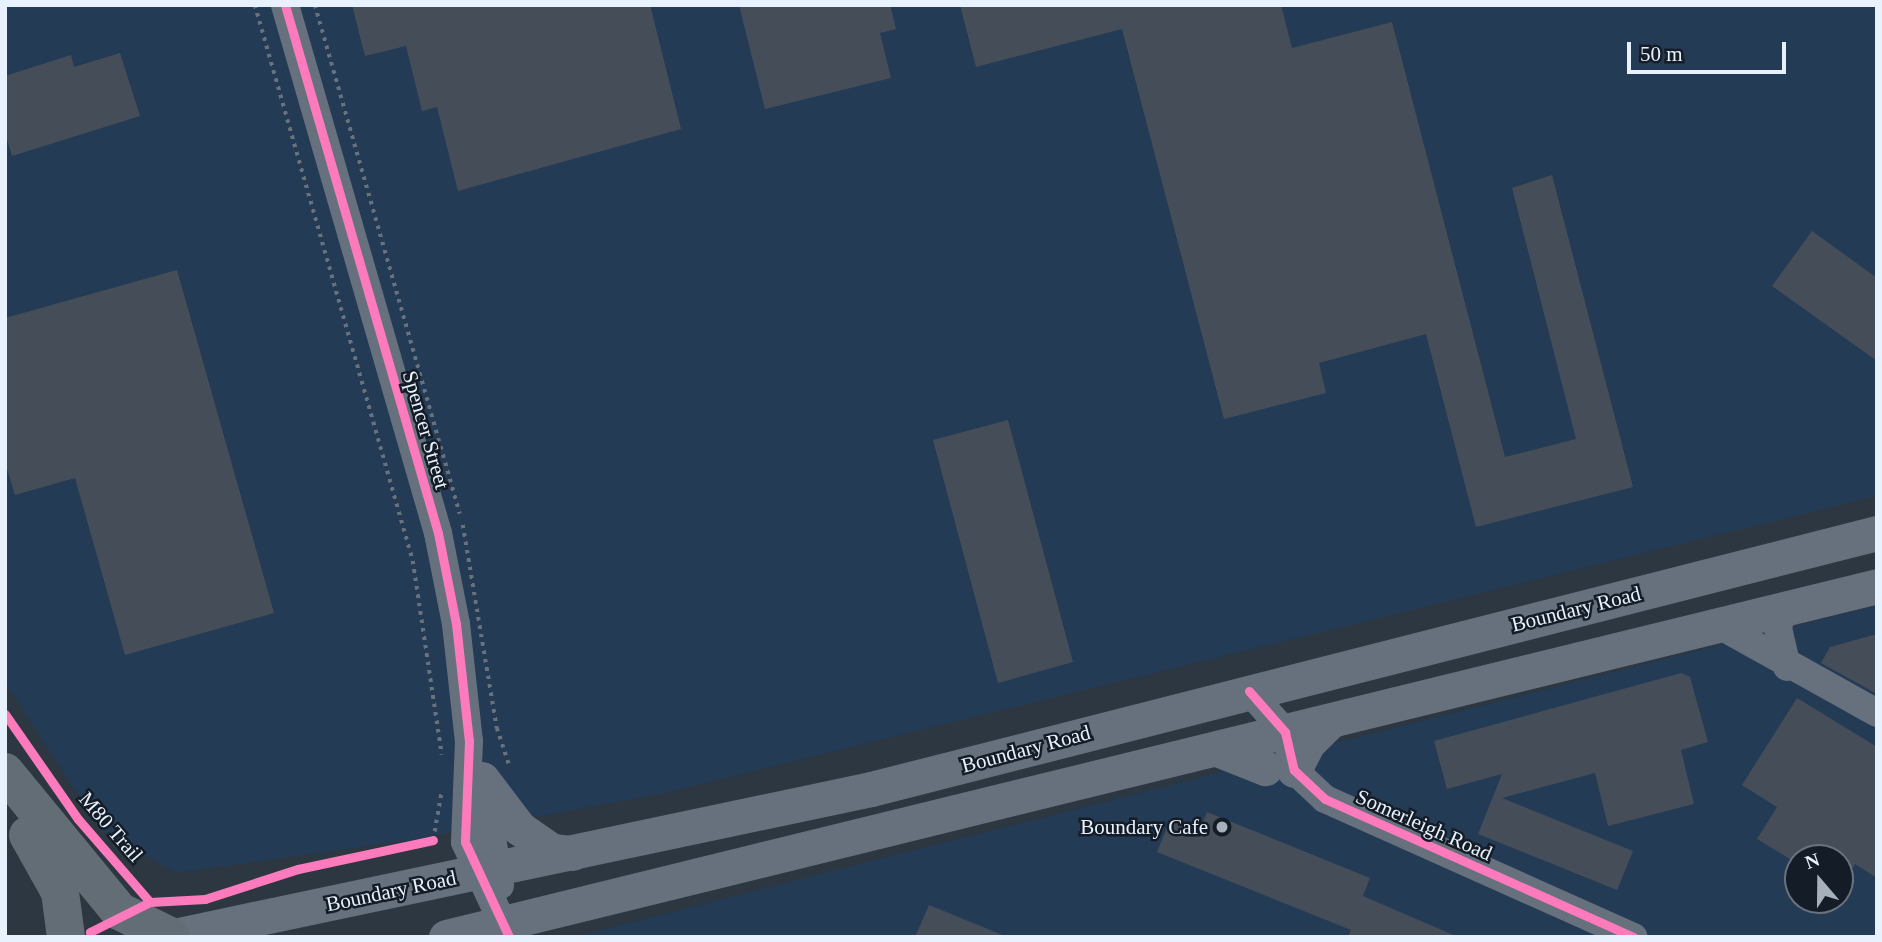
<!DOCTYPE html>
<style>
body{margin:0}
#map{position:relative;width:1882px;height:942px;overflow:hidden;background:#2c3742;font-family:Georgia,serif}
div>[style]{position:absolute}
.built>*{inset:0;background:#243b55}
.building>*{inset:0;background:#454e58}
.path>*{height:3.5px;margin-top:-1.75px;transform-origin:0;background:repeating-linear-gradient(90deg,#68727c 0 3.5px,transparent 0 8.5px)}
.minor>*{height:28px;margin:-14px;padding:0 14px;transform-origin:14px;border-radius:14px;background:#66717d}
.major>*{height:35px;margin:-17.5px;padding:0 17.5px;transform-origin:17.5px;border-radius:17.5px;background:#67717d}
.highway>*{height:38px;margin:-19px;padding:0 19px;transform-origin:19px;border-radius:19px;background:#636d76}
.cycleway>*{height:9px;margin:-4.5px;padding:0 4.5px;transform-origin:4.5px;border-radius:4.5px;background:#fd7abc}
.dots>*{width:19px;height:19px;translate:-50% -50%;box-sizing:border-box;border:4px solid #141d27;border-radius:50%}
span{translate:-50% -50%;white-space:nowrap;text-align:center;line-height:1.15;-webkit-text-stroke:5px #141d27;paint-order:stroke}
.street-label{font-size:21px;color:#e8f2fe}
.poi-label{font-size:21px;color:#e8f2fe}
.right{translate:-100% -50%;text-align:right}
.frame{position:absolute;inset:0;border:7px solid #e8f2fe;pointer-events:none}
.north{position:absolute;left:1784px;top:844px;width:70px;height:70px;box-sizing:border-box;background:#141d27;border:2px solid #69727d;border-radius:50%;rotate:340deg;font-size:19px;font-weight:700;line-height:28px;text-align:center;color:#e8f2fe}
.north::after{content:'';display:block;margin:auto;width:24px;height:32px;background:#a6b1bc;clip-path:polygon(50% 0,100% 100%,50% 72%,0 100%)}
.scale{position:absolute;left:1627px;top:42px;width:159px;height:32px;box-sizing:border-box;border:4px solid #e8f2fe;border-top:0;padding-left:9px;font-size:21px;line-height:24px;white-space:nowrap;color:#e8f2fe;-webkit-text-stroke:5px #141d27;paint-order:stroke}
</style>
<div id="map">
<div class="built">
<i style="clip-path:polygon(5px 5px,1877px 5px,1877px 496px,660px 794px,410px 840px,176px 873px,103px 832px,5px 683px)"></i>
<i style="clip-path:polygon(evenodd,1877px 605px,1877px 937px,574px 937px,1877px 605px,1798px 858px,1840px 858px,1840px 900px,1798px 900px,1798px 858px)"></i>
</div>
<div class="building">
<i style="clip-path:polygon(352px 5px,650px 5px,681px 129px,458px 191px,437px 107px,422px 111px,406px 46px,365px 56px)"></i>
<i style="clip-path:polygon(739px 5px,890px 5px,896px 29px,880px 33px,891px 78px,765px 109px)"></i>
<i style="clip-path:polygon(960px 5px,1281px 5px,1292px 48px,1392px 22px,1505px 457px,1576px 439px,1512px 188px,1552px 175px,1633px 487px,1476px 527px,1426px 334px,1319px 363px,1326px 393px,1224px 419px,1122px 29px,976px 67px)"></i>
<i style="clip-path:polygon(120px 53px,140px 116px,12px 156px,5px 133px,5px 76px,71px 55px,74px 67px)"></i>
<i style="clip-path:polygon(1812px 231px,1877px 278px,1877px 361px,1772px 286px)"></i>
<i style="clip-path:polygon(177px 270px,274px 613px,125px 655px,75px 478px,15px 495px,5px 462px,5px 318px)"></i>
<i style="clip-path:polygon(1008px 420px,1073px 662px,998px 683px,933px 440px)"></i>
<i style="clip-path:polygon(1877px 634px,1877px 694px,1821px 663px,1830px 647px)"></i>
<i style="clip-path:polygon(1681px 673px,1690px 677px,1708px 742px,1681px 750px,1694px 804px,1608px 826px,1595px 773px,1502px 798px,1633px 851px,1617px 890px,1478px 834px,1502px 774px,1447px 789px,1434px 741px)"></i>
<i style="clip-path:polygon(1797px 698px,1877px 747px,1877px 878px,1855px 864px,1840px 889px,1840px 858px,1798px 858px,1798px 864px,1757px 839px,1777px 807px,1742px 785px)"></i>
<i style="clip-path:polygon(1207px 812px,1370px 878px,1363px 896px,1458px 937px,1348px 937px,1351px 930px,1157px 852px,1170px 820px,1199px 832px)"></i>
<i style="clip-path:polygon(929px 905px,1005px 936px,1005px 937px,915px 937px)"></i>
</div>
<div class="path">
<i style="left:255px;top:5px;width:578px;rotate:74.14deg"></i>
<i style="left:413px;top:561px;width:196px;rotate:81.5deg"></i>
<i style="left:315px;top:5px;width:529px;rotate:74.1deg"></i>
<i style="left:463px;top:525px;width:206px;rotate:80.5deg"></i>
<i style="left:497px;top:728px;width:41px;rotate:71.6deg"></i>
<i style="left:433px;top:840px;width:47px;rotate:-80.1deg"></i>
</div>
<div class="minor">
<i style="left:285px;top:5px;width:550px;rotate:73.84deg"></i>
<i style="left:438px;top:533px;width:93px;rotate:78.8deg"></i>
<i style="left:456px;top:624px;width:118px;rotate:83.7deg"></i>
<i style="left:469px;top:741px;width:101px;rotate:92.3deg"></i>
<i style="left:465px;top:842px;width:105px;rotate:65.1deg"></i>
<i style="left:1783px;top:610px;width:19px;rotate:106deg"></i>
<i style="left:1778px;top:628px;width:40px;rotate:77deg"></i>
<i style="left:1719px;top:625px;width:181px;rotate:29.1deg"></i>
<i style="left:1249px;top:691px;width:55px;rotate:48.7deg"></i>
<i style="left:1285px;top:732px;width:39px;rotate:77deg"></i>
<i style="left:1294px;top:770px;width:42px;rotate:43.1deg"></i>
<i style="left:1325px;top:799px;width:338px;rotate:24.1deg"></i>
<i style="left:482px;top:778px;width:109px;rotate:80.5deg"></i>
</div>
<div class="major">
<i style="left:1217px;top:749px;width:52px;rotate:21.6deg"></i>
<i style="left:1294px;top:770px;width:30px;rotate:-63deg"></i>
<i style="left:1308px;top:743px;width:31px;rotate:-45deg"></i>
<i style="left:482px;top:779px;width:61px;rotate:52.9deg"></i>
<i style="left:519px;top:828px;width:40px;rotate:34.9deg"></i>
<i style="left:552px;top:851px;width:20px;rotate:6deg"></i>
<i style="left:169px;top:937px;width:717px;rotate:-11.91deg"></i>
<i style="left:871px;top:789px;width:1038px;rotate:-14.28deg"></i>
<i style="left:446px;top:937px;width:1473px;rotate:-13.78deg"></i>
</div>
<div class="highway">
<i style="left:5px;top:772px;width:180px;rotate:50.6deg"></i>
<i style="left:119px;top:911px;width:57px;rotate:26.1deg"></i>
<i style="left:28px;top:835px;width:65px;rotate:60.7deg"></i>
<i style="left:60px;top:892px;width:45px;rotate:82.4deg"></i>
</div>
<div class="cycleway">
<i style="left:285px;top:5px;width:550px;rotate:73.84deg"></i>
<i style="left:438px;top:533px;width:93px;rotate:78.8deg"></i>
<i style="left:456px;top:624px;width:118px;rotate:83.7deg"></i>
<i style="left:469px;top:741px;width:101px;rotate:92.3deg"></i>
<i style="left:465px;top:842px;width:105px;rotate:65.1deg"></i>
<i style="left:1249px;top:691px;width:55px;rotate:48.7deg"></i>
<i style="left:1285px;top:732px;width:39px;rotate:77deg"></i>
<i style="left:1294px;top:770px;width:42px;rotate:43.1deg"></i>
<i style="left:1325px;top:799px;width:338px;rotate:24.1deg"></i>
<i style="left:5px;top:714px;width:128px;rotate:55.2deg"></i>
<i style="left:78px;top:819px;width:110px;rotate:49.1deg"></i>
<i style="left:91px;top:937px;width:5px;rotate:-101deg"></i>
<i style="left:90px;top:932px;width:67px;rotate:-26.6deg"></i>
<i style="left:150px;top:902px;width:55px;rotate:-3.1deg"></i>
<i style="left:205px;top:899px;width:98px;rotate:-17.9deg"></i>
<i style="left:298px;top:869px;width:138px;rotate:-12.1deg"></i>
</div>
<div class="dots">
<i style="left:1222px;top:827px;background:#a6b1bc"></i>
</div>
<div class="street-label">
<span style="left:426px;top:430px;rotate:74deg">Spencer Street</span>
<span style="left:1576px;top:609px;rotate:-14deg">Boundary Road</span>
<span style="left:1026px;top:749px;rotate:-15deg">Boundary Road</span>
<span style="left:1424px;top:825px;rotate:24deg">Somerleigh Road</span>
<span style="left:111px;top:827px;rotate:49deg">M80 Trail</span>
<span style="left:391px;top:891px;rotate:-12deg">Boundary Road</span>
</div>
<div class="poi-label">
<span class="right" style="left:1208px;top:827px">Boundary Cafe</span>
</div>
<div class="frame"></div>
<div class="north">N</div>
<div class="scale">50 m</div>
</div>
